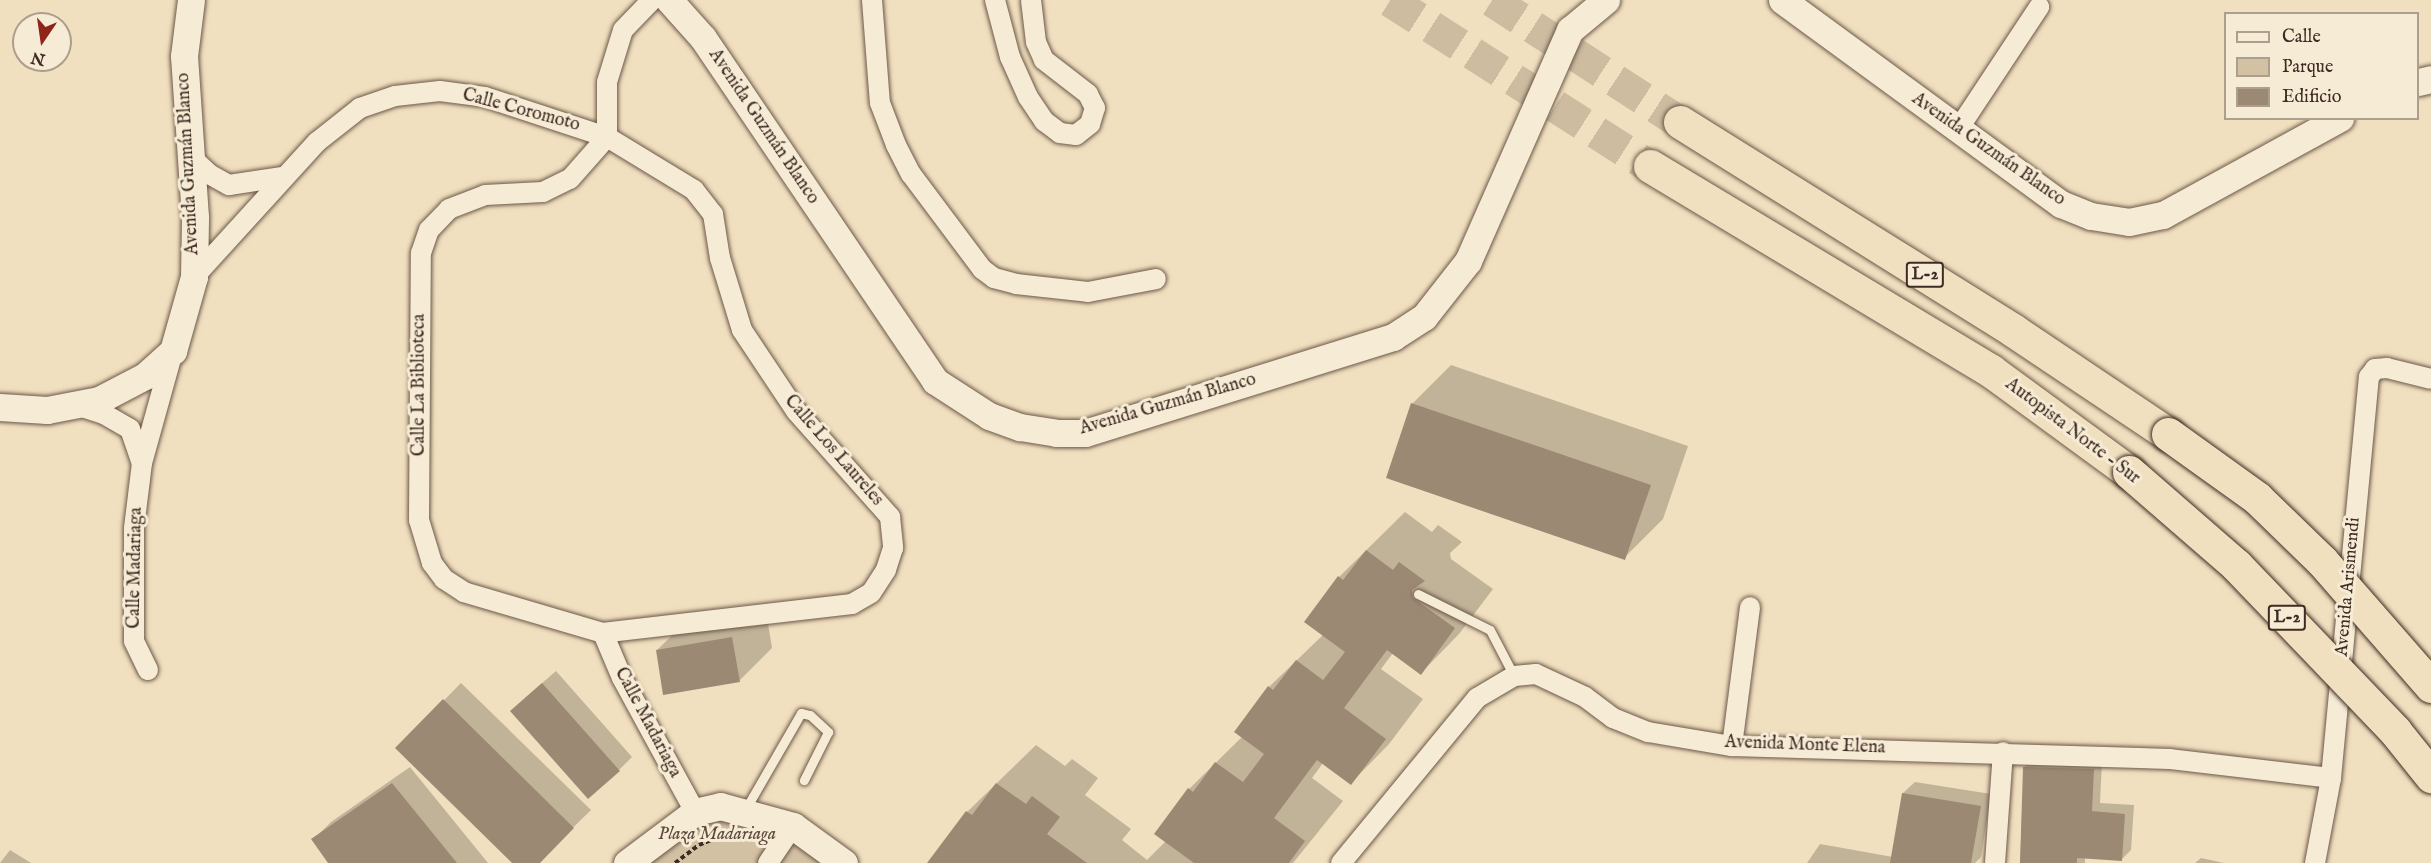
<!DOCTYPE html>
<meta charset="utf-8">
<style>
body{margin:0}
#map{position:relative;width:2431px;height:863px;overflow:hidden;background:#f1e0bf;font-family:"IM FELL English",serif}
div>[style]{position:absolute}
.green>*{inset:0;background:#d3c1a4}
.shadow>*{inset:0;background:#0003}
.building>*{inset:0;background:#9c8974}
.highway-tunnel>*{height:33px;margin-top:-16.5px;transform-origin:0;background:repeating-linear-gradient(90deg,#cdbca0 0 33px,transparent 0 49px)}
.path>*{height:4px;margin-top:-2px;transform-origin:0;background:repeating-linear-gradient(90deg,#3f2b23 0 4.5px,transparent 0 7.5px)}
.roads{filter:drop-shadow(0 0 2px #6c584a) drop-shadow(0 0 2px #6c584a)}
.lane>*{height:9px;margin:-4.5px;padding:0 4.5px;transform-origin:4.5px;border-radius:4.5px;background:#f6ebd5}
.street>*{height:20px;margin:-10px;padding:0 10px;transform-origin:10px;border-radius:10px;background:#f6ebd5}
.secondary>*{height:27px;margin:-13.5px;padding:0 13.5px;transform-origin:13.5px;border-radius:13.5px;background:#f6ebd5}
.highway>*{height:33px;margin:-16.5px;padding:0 16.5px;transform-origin:16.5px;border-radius:16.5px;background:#f1e0bf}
.bridges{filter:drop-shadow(0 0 2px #3f2b23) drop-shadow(0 0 2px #3f2b23)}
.highway-bridge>*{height:33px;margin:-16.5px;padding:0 16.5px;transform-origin:16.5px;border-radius:16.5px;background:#f1e0bf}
span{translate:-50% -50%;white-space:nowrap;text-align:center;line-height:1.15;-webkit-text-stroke:6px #f6ebd5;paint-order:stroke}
.shield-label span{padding:2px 4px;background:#f6ebd5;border:2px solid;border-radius:4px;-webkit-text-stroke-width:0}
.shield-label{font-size:16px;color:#3f2b23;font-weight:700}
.street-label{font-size:18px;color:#3f2b23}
.park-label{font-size:18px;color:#5d493d;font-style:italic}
.legend{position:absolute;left:2224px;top:12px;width:195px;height:108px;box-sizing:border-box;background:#f6ebd5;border:2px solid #ad9e8e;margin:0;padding:8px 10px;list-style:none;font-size:18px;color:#3f2b23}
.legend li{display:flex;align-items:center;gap:12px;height:30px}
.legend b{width:30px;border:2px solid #ad9e8e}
.north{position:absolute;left:12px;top:12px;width:60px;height:60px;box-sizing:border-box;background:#f6ebd5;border:2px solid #ad9e8e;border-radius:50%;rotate:193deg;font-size:16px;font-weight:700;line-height:24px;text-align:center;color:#3f2b23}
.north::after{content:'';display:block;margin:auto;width:21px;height:27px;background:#8f2418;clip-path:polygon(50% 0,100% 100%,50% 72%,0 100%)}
</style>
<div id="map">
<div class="green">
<i style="clip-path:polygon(720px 806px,844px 863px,627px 863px)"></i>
</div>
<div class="shadow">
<i style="clip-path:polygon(1451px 365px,1688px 446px,1663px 519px,1624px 558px,1412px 404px)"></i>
<i style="clip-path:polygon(1405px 512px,1432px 532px,1438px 525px,1462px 542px,1450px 553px,1451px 559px,1493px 589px,1459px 634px,1421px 673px,1393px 653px,1381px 669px,1423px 699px,1389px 744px,1351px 783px,1323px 763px,1312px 778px,1343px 801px,1293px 863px,936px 863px,967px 812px,1036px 745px,1065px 766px,1072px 759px,1098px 778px,1085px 795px,1131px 829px,1122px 840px,1147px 860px,1166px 841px,1189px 789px,1243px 736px,1269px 687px,1324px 634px,1339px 577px)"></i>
<i style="clip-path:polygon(765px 605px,772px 648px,739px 681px,657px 650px,690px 618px)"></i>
<i style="clip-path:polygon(556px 671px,632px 757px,619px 770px,525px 698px)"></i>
<i style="clip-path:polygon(461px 683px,591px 810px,537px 863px,514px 863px,397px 748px)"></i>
<i style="clip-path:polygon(2033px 758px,2102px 761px,2100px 803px,2134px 805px,2131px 850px,2122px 859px,2085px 857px,2085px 863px,2020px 863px,2024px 767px)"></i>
<i style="clip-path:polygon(410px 767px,488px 863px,330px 863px,313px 840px,331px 822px)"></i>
<i style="clip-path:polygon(1915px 782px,1991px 794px,1981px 857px,1975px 863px,1807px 863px,1820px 844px,1893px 857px,1903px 793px)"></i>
<i style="clip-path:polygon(10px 850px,31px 863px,0 863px)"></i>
<i style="clip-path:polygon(2201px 858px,2224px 863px,2195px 863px)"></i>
</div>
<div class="building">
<i style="clip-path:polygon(1411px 403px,1651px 485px,1625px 560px,1386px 478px)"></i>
<i style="clip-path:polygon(1366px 550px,1393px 570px,1399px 562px,1425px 581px,1412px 590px,1413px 598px,1455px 628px,1421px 675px,1387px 650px,1344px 708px,1386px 739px,1351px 785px,1317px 760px,1274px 818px,1305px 841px,1289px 863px,1194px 863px,1154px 834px,1188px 788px,1193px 792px,1215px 762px,1243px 782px,1264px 754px,1234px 732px,1268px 686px,1273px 690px,1296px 660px,1323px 680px,1345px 652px,1304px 622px,1338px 576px,1343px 580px)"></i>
<i style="clip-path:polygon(732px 637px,740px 682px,663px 695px,656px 650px)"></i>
<i style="clip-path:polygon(542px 683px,620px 771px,588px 799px,510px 711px)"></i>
<i style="clip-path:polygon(443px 699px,574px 828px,540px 863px,512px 863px,395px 748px)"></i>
<i style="clip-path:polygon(2023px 767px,2094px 769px,2092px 811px,2125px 814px,2122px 861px,2077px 858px,2077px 863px,2020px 863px)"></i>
<i style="clip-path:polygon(392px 783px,457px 863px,328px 863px,311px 839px)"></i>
<i style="clip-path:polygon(996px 783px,1026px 804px,1032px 796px,1060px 817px,1047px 834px,1087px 863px,927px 863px,966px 811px,972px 815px)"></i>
<i style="clip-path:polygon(1902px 793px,1981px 806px,1971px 863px,1890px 863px)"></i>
</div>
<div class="highway-tunnel">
<i style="left:1390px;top:0;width:308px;rotate:32.6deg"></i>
<i style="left:1492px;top:0;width:224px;rotate:33deg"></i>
</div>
<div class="path">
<i style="left:675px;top:863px;width:30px;rotate:-37deg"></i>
<i style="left:699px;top:845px;width:31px;rotate:-22deg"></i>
</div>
<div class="roads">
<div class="lane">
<i style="left:1418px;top:594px;width:80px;rotate:26.6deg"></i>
<i style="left:1490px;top:630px;width:52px;rotate:62.4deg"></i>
<i style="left:745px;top:810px;width:112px;rotate:-60deg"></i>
<i style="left:801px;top:713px;width:9px;rotate:13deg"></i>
<i style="left:810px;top:715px;width:25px;rotate:43deg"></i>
<i style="left:828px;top:732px;width:54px;rotate:116.6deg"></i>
</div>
<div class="street">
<i style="left:872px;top:0;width:103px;rotate:85.6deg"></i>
<i style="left:880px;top:103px;width:45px;rotate:69.1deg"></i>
<i style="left:896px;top:145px;width:33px;rotate:63deg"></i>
<i style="left:911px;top:174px;width:119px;rotate:53.2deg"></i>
<i style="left:982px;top:269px;width:15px;rotate:37deg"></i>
<i style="left:994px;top:278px;width:23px;rotate:15deg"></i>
<i style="left:1016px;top:284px;width:72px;rotate:6.3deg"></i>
<i style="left:1088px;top:292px;width:69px;rotate:-10.8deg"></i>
<i style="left:995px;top:0;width:59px;rotate:75.3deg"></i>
<i style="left:1010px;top:57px;width:44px;rotate:65.8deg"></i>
<i style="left:1028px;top:97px;width:29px;rotate:56deg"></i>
<i style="left:1044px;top:121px;width:20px;rotate:37deg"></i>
<i style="left:1060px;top:133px;width:16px;rotate:7deg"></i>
<i style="left:1076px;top:135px;width:18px;rotate:-38deg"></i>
<i style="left:1090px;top:124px;width:17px;rotate:-73deg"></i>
<i style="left:1095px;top:108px;width:16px;rotate:-117deg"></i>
<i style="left:1088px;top:94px;width:56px;rotate:-142.3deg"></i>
<i style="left:1044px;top:60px;width:20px;rotate:-114deg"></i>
<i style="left:1036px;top:42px;width:42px;rotate:-96.8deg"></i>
<i style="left:1957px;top:131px;width:149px;rotate:-56.5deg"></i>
<i style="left:607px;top:137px;width:55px;rotate:-90deg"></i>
<i style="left:607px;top:82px;width:54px;rotate:-72.9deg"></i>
<i style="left:623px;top:30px;width:42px;rotate:-46deg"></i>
<i style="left:190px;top:156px;width:26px;rotate:43deg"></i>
<i style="left:209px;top:174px;width:23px;rotate:29deg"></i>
<i style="left:229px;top:185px;width:54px;rotate:-8.6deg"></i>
<i style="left:194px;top:277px;width:183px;rotate:-47.7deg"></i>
<i style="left:317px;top:142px;width:55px;rotate:-38.3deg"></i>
<i style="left:360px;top:108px;width:37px;rotate:-19deg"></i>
<i style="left:395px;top:96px;width:45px;rotate:-6.3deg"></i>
<i style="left:440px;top:91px;width:45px;rotate:7.6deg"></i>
<i style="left:485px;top:97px;width:128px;rotate:18.2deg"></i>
<i style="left:607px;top:137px;width:102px;rotate:31.3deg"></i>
<i style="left:694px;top:190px;width:31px;rotate:52deg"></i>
<i style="left:713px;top:214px;width:45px;rotate:81deg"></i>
<i style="left:720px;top:258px;width:75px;rotate:73deg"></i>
<i style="left:742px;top:330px;width:97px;rotate:56.3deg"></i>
<i style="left:796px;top:411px;width:142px;rotate:48.4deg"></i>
<i style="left:890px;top:517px;width:31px;rotate:84deg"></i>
<i style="left:893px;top:548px;width:23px;rotate:108deg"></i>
<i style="left:886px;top:570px;width:27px;rotate:123deg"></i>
<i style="left:871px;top:593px;width:22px;rotate:150deg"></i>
<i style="left:852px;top:604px;width:251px;rotate:173.4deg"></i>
<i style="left:603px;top:633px;width:145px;rotate:-163.6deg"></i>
<i style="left:464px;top:592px;width:24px;rotate:-147deg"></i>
<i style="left:444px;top:579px;width:20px;rotate:-127deg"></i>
<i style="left:432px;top:563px;width:45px;rotate:-106.8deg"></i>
<i style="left:419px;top:520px;width:267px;rotate:-89.6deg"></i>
<i style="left:421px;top:253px;width:24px;rotate:-71deg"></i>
<i style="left:429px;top:230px;width:29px;rotate:-46deg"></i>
<i style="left:449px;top:209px;width:39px;rotate:-21deg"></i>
<i style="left:485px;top:195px;width:58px;rotate:-3deg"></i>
<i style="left:543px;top:192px;width:30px;rotate:-26deg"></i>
<i style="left:570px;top:179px;width:56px;rotate:-48.6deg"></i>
<i style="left:79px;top:406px;width:26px;rotate:18deg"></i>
<i style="left:104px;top:414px;width:30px;rotate:30deg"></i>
<i style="left:130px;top:429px;width:36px;rotate:71deg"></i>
<i style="left:603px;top:633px;width:49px;rotate:67.1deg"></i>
<i style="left:622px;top:678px;width:153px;rotate:61.4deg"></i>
<i style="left:148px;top:670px;width:32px;rotate:-116deg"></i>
<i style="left:134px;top:641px;width:113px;rotate:-90deg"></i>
<i style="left:134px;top:528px;width:65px;rotate:-83deg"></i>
<i style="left:142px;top:463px;width:116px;rotate:-74.5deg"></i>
<i style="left:1732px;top:746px;width:140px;rotate:-82.6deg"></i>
<i style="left:768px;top:863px;width:45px;rotate:-56deg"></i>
<i style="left:1341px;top:863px;width:214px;rotate:-50.5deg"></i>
<i style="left:1477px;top:698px;width:43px;rotate:-30.7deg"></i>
<i style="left:1514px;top:676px;width:22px;rotate:-5deg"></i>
<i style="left:1536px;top:674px;width:54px;rotate:25.1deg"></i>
<i style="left:1585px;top:697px;width:35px;rotate:37deg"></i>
<i style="left:1613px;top:718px;width:38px;rotate:22deg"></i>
<i style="left:1648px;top:732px;width:85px;rotate:9.5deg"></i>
<i style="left:1732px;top:746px;width:438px;rotate:1.7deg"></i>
<i style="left:2170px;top:759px;width:162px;rotate:6.7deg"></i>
<i style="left:1995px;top:863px;width:111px;rotate:-85.9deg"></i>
<i style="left:2315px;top:863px;width:86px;rotate:-79.3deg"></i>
<i style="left:2331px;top:778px;width:403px;rotate:-84.6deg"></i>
<i style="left:2369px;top:377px;width:10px;rotate:-53deg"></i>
<i style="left:2375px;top:369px;width:12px;rotate:-5deg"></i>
<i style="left:2387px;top:368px;width:45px;rotate:14deg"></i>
</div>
<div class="secondary">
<i style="left:669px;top:0;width:51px;rotate:48.2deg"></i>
<i style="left:703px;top:38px;width:414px;rotate:55.9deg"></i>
<i style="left:935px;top:381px;width:64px;rotate:32.9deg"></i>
<i style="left:989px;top:416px;width:33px;rotate:20deg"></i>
<i style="left:1020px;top:427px;width:36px;rotate:9deg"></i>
<i style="left:1056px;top:433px;width:29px"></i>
<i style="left:1085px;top:433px;width:323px;rotate:-17.3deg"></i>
<i style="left:1393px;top:337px;width:37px;rotate:-33deg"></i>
<i style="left:1424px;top:317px;width:71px;rotate:-51.8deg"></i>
<i style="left:1468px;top:261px;width:253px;rotate:-66.2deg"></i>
<i style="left:1570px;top:30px;width:47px;rotate:-39.8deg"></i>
<i style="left:1782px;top:0;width:346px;rotate:36.2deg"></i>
<i style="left:2061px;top:204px;width:32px;rotate:22deg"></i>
<i style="left:2091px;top:216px;width:38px;rotate:9deg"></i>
<i style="left:2129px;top:222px;width:35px;rotate:-12deg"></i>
<i style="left:2163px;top:215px;width:202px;rotate:-28.7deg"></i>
<i style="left:2418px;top:82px;width:13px;rotate:-13deg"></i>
<i style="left:0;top:407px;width:47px;rotate:3.7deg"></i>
<i style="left:47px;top:410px;width:53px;rotate:-10.9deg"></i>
<i style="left:99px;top:400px;width:52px;rotate:-27.6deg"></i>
<i style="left:145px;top:376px;width:38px;rotate:-42deg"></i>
<i style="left:173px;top:351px;width:77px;rotate:-74.2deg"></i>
<i style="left:194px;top:277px;width:60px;rotate:-89deg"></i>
<i style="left:195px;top:217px;width:161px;rotate:-93.9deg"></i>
<i style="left:184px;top:56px;width:56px;rotate:-82.9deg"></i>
<i style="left:627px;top:863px;width:85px;rotate:-36.9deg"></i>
<i style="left:695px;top:812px;width:26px;rotate:-13deg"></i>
<i style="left:720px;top:806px;width:76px;rotate:15.3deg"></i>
<i style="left:793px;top:826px;width:63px;rotate:36deg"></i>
</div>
<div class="highway">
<i style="left:1680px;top:122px;width:394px;rotate:32deg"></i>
<i style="left:2014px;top:331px;width:185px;rotate:33.8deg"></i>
<i style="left:1650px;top:166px;width:398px;rotate:31deg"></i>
<i style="left:1991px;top:371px;width:171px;rotate:36.2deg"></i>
</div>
</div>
<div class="bridges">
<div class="highway-bridge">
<i style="left:2168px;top:434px;width:110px;rotate:35.7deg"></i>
<i style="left:2257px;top:498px;width:91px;rotate:44.1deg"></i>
<i style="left:2322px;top:561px;width:166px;rotate:48.9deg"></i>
<i style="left:2129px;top:472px;width:142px;rotate:41deg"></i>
<i style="left:2236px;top:565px;width:230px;rotate:46.2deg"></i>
<i style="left:2395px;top:731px;width:58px;rotate:51.3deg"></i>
</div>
</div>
<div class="shield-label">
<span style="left:1925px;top:275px">L-2</span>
<span style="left:2287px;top:618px">L-2</span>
</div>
<div class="street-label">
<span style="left:521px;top:111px;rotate:15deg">Calle Coromoto</span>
<span style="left:763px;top:127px;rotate:56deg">Avenida Guzmán Blanco</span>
<span style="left:1988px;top:150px;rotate:35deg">Avenida Guzmán Blanco</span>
<span style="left:189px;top:164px;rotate:-93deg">Avenida Guzmán Blanco</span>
<span style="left:420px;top:385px;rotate:-90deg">Calle La Biblioteca</span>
<span style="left:1168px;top:405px;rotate:-16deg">Avenida Guzmán Blanco</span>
<span style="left:2072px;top:432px;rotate:37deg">Autopista Norte - Sur</span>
<span style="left:833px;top:451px;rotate:49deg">Calle Los Laureles</span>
<span style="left:136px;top:568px;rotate:-89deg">Calle Madariaga</span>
<span style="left:2349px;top:587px;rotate:-85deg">Avenida Arismendi</span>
<span style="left:647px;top:723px;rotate:62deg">Calle Madariaga</span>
<span style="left:1805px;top:746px;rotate:2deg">Avenida Monte Elena</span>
</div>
<div class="park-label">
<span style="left:717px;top:835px">Plaza Madariaga</span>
</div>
<ul class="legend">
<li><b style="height:8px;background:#f6ebd5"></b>Calle</li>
<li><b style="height:16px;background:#d3c1a4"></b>Parque</li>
<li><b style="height:16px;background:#9c8974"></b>Edificio</li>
</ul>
<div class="north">N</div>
</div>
